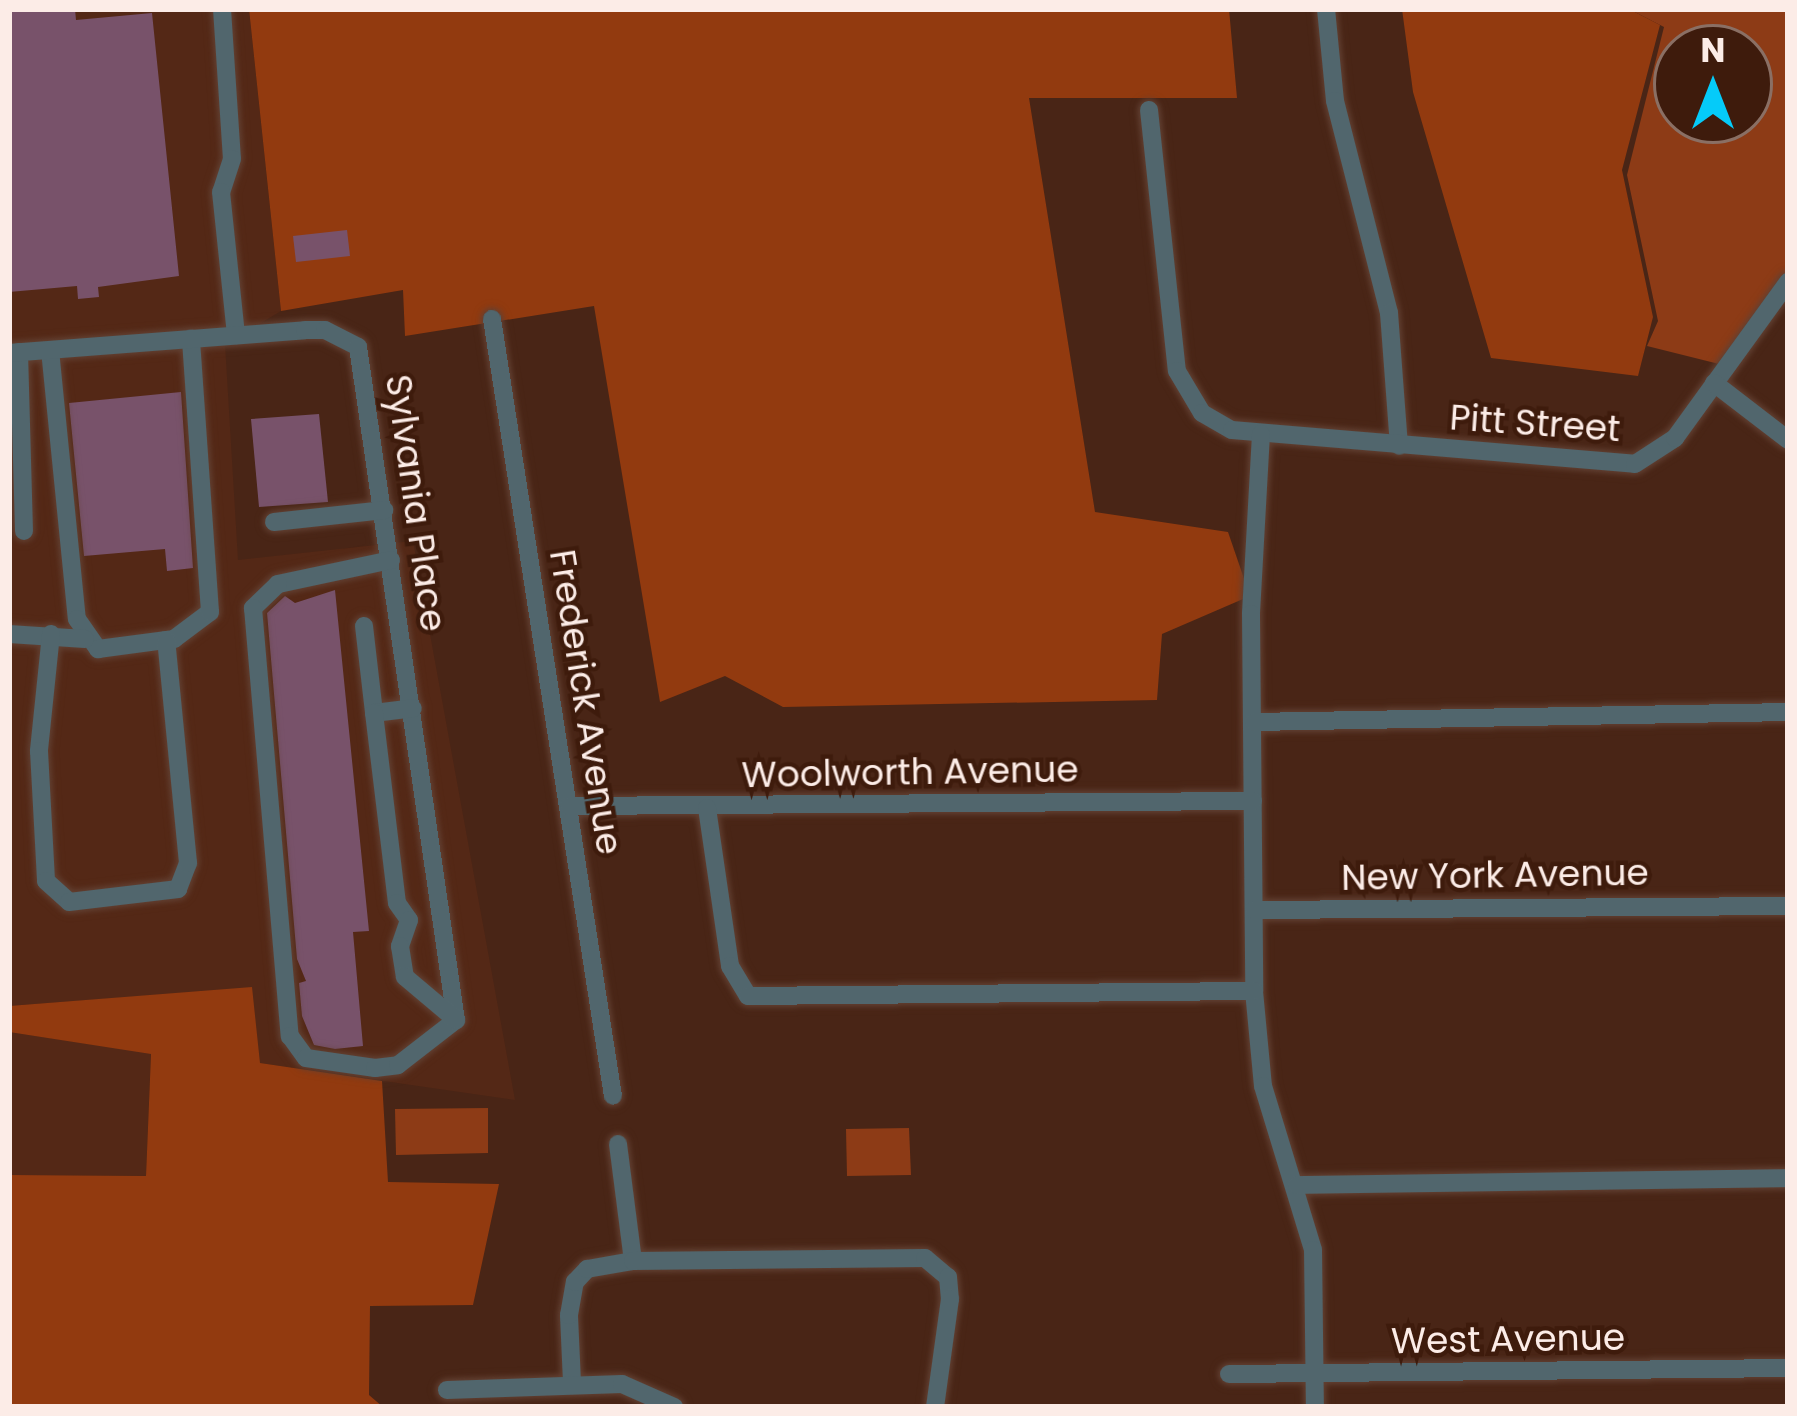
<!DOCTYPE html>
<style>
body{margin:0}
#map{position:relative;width:1797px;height:1416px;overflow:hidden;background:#492516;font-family:Poppins,sans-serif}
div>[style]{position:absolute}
.built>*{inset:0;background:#542816}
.green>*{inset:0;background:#8d3b16}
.forest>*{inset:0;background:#923a0f}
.building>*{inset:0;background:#78526a}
.roads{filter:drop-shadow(0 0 3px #624133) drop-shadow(0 0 3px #624133)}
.minor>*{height:18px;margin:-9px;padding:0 9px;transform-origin:9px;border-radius:9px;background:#51666d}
span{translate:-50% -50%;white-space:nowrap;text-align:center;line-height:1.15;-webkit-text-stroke:9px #3e1b0c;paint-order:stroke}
.street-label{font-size:36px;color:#fcece7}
.frame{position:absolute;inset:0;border:12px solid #fcece7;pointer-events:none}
.north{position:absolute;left:1653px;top:24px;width:120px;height:120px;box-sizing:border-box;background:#3e1b0c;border:3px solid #8a6f64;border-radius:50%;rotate:0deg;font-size:33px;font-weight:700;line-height:48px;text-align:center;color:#fcece7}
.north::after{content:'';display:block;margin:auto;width:42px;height:54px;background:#05cbf9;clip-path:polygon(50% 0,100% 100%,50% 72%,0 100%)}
</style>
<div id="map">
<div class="built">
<i style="clip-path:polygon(9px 9px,249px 9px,281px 311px,225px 344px,238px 560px,413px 541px,515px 1100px,259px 1063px,251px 988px,9px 1006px)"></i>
<i style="clip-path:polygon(9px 1032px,151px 1053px,146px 1176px,9px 1175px)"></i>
</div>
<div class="green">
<i style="clip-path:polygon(evenodd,1629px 9px,1788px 9px,1788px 280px,1727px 366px,1647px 346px,1658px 321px,1627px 175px,1664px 27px,1629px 9px,1677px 48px,1749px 48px,1749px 120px,1677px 120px,1677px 48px)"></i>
<i style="clip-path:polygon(488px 1108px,488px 1153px,396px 1155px,395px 1109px)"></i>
<i style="clip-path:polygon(909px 1128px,911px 1175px,847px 1176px,846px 1129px)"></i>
</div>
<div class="forest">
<i style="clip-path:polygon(249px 9px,1229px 9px,1237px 98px,1029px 98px,1095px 512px,1228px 532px,1250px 596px,1162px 634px,1157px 700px,783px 707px,725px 676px,660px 702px,594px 306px,405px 336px,403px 290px,281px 311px)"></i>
<i style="clip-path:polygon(1402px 9px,1629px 9px,1660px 25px,1622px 170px,1653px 317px,1638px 376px,1491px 358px,1413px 92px)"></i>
<i style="clip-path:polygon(252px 987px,260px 1063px,382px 1081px,388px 1182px,499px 1184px,473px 1305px,370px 1306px,369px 1395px,383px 1407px,9px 1407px,9px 1175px,146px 1176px,151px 1054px,9px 1032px,9px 1006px)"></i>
</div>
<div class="building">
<i style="clip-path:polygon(10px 9px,75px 9px,76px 20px,152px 13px,179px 276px,98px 287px,99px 297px,78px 299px,77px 286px,9px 292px)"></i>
<i style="clip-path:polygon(347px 230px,350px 256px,296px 262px,293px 236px)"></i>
<i style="clip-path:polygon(181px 392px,193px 568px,167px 571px,165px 549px,84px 556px,69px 403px)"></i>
<i style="clip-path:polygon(319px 414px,328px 502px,259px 507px,251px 419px)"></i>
<i style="clip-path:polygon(335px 590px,369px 931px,353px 932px,363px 1046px,335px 1049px,314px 1045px,302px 1016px,299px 983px,306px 981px,297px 959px,267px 613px,285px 596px,295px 603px)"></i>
</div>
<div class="roads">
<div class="minor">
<i style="left:222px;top:9px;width:150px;rotate:86.2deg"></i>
<i style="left:232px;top:159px;width:35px;rotate:108deg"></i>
<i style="left:221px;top:192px;width:144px;rotate:84deg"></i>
<i style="left:1326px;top:9px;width:92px;rotate:84.4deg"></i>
<i style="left:1335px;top:101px;width:219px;rotate:75.7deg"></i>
<i style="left:1389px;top:313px;width:133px;rotate:85.7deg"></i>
<i style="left:1149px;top:110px;width:262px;rotate:83.9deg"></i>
<i style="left:1177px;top:371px;width:49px;rotate:59.2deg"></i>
<i style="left:1202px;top:413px;width:34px;rotate:30deg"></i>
<i style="left:1232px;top:430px;width:404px;rotate:4.8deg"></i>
<i style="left:1635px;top:464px;width:48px;rotate:-33deg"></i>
<i style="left:1675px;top:438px;width:193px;rotate:-54.1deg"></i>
<i style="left:492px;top:319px;width:786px;rotate:81.15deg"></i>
<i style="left:50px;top:350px;width:270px;rotate:84.3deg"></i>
<i style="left:77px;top:619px;width:37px;rotate:55deg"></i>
<i style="left:98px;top:649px;width:77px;rotate:-7.5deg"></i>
<i style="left:174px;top:639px;width:45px;rotate:-36.9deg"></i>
<i style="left:210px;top:612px;width:274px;rotate:-94deg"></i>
<i style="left:19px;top:352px;width:179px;rotate:88.4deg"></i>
<i style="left:9px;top:353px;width:297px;rotate:-4.4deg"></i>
<i style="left:305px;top:330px;width:20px"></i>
<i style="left:325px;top:330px;width:37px;rotate:27deg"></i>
<i style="left:358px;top:347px;width:680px;rotate:81.72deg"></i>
<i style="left:1714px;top:383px;width:93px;rotate:37.6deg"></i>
<i style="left:1261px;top:434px;width:180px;rotate:93.2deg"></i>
<i style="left:1251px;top:614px;width:377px;rotate:89.5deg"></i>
<i style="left:1254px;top:991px;width:95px;rotate:84.6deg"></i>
<i style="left:1263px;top:1086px;width:171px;rotate:73deg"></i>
<i style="left:1313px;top:1250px;width:157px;rotate:89.3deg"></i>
<i style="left:274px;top:522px;width:111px;rotate:-6.2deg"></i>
<i style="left:391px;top:560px;width:116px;rotate:168deg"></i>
<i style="left:278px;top:584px;width:35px;rotate:136deg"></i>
<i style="left:253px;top:608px;width:430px;rotate:85.1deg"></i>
<i style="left:290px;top:1036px;width:27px;rotate:54deg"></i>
<i style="left:306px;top:1058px;width:70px;rotate:8.2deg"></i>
<i style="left:375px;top:1068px;width:23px;rotate:-7deg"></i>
<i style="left:398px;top:1065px;width:73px;rotate:-37.8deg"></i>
<i style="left:364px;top:626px;width:88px;rotate:83.4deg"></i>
<i style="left:374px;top:713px;width:39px;rotate:-7deg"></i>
<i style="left:9px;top:634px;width:76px;rotate:3.8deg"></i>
<i style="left:51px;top:634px;width:118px;rotate:95.9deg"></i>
<i style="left:39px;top:751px;width:130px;rotate:86.9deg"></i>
<i style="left:46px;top:881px;width:31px;rotate:42deg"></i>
<i style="left:69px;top:902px;width:110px;rotate:-6.8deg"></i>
<i style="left:178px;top:889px;width:28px;rotate:-69deg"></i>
<i style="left:188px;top:863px;width:224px;rotate:-95.6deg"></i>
<i style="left:374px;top:713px;width:191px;rotate:83.1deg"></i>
<i style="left:397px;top:903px;width:21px;rotate:55deg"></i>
<i style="left:409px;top:920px;width:28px;rotate:109deg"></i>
<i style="left:400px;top:946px;width:31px;rotate:81deg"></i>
<i style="left:405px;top:977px;width:67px;rotate:40.1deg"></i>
<i style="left:1254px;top:722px;width:534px;rotate:-1.07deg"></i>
<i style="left:569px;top:806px;width:684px;rotate:-0.42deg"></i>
<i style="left:707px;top:808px;width:160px;rotate:81.7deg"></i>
<i style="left:730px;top:966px;width:35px;rotate:59deg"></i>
<i style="left:748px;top:996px;width:506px;rotate:-0.57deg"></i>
<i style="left:1254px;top:910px;width:534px;rotate:-0.43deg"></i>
<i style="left:618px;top:1144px;width:118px;rotate:82.7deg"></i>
<i style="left:1297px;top:1185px;width:491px;rotate:-0.8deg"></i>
<i style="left:1229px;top:1374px;width:559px;rotate:-0.61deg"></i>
<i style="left:572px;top:1382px;width:67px;rotate:-92.6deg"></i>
<i style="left:569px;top:1315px;width:34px;rotate:-80deg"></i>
<i style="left:575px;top:1282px;width:18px;rotate:-47deg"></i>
<i style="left:587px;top:1269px;width:47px;rotate:-9.9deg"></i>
<i style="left:633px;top:1261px;width:292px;rotate:-0.6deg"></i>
<i style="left:925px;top:1258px;width:30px;rotate:40deg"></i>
<i style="left:948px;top:1277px;width:22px;rotate:85deg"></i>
<i style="left:950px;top:1299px;width:109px;rotate:97.9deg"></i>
<i style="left:447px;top:1390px;width:175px;rotate:-2deg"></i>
<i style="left:622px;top:1384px;width:57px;rotate:23.9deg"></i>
</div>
</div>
<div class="street-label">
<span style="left:1535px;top:423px;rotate:4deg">Pitt Street</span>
<span style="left:416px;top:503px;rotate:82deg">Sylvania Place</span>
<span style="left:586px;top:702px;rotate:81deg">Frederick Avenue</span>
<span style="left:910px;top:772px;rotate:-1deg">Woolworth Avenue</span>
<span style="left:1495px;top:875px;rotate:-1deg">New York Avenue</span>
<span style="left:1508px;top:1339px;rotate:-1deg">West Avenue</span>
</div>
<div class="frame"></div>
<div class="north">N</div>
</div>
